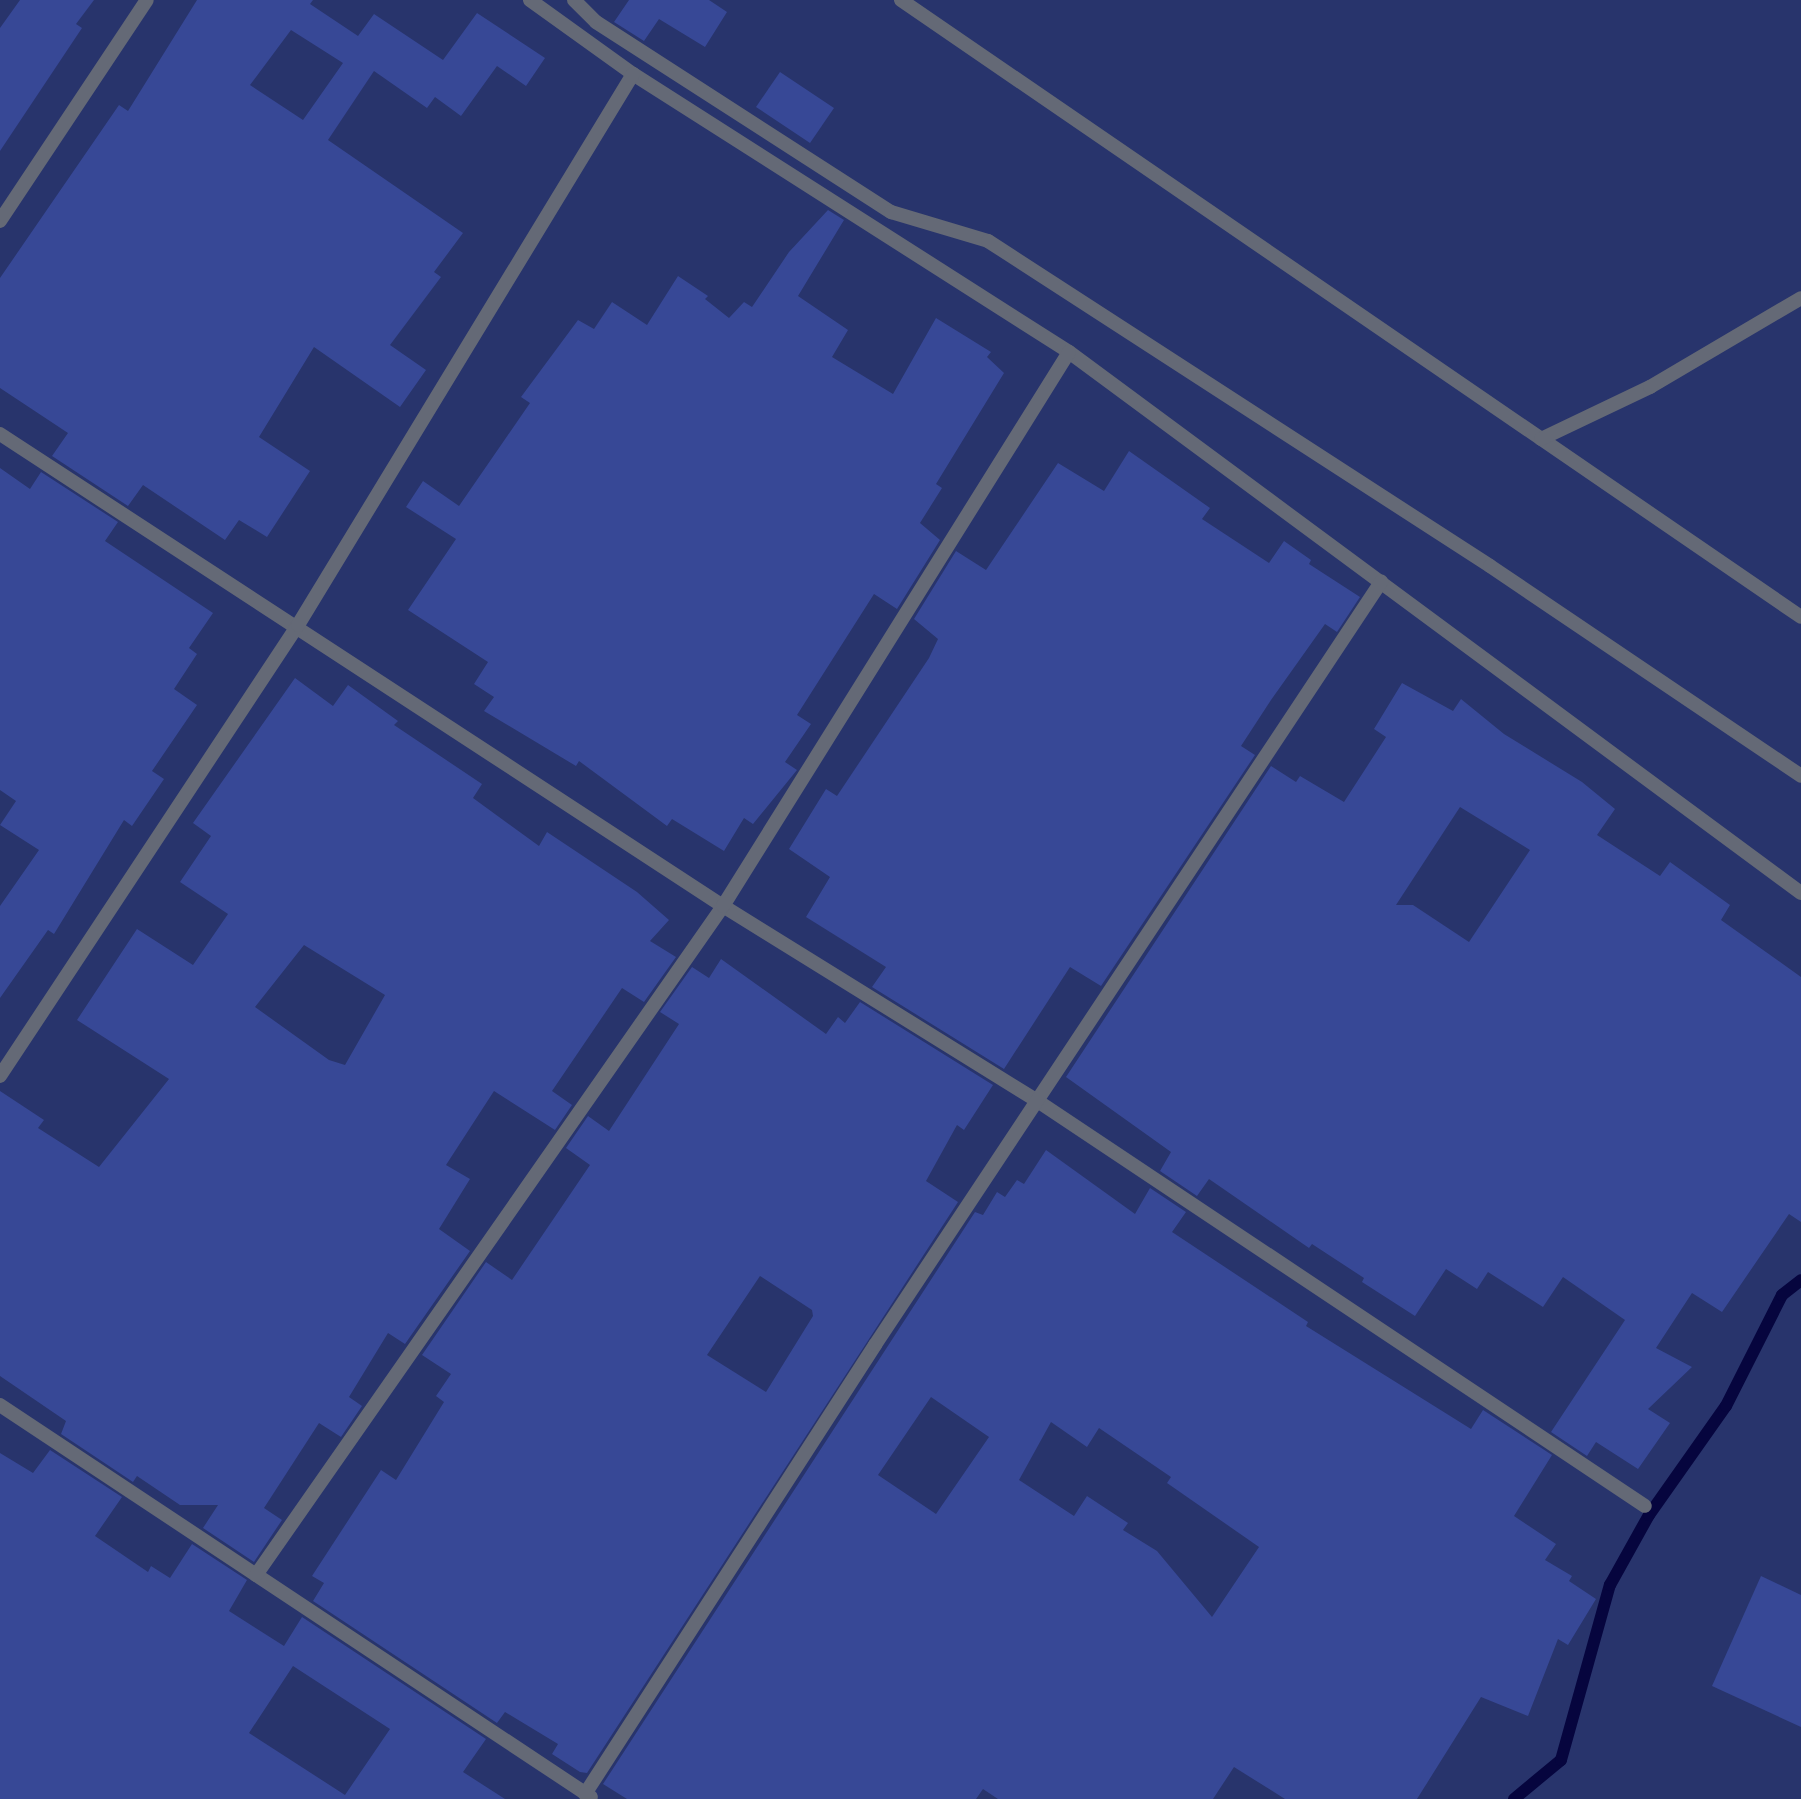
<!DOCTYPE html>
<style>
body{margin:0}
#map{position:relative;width:1801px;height:1799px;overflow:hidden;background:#1f263e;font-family:"Titillium Web",sans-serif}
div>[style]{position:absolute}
.green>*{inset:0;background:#28346c}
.stream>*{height:12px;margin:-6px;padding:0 6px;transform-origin:6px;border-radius:6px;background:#06053e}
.building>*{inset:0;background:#374896}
.minor>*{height:14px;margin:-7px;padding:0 7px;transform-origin:7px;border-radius:7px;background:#646976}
span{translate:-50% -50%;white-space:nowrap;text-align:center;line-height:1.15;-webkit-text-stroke:5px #1f263e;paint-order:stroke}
</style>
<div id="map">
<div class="green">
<i style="clip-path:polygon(0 0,1801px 0,1801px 1799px,0 1799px)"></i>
</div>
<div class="stream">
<i style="left:1514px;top:1799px;width:61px;rotate:-39.7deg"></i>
<i style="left:1561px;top:1760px;width:182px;rotate:-74.4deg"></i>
<i style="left:1610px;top:1585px;width:80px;rotate:-60.9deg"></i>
<i style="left:1649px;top:1515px;width:133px;rotate:-54.8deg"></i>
<i style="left:1726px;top:1406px;width:124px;rotate:-63.2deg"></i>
<i style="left:1782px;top:1295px;width:24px;rotate:-38deg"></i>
</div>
<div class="building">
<i style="clip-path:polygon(20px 0,94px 0,76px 24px,82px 28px,0 151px,0 28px)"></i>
<i style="clip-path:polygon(evenodd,197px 0,313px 0,310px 4px,358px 36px,374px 14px,443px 60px,477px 13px,545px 58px,526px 86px,497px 66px,461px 116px,435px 97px,427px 108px,374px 71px,328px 140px,463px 233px,434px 272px,441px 277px,390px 345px,426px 370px,400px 407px,314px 347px,259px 437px,310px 471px,267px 537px,239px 520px,225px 540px,143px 485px,128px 506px,52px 456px,68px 433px,0 388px,0 278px,119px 105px,128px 111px,197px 0,291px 30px,343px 63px,303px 120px,250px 85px,291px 30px)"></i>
<i style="clip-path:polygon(629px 0,709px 0,727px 12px,705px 47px,659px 19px,644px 41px,614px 22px)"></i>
<i style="clip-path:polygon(780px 72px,834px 108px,810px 143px,756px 107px)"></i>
<i style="clip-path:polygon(828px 210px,844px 220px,798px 296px,848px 330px,832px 357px,893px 394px,936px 318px,991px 352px,987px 357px,1004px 373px,936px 484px,942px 488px,920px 523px,940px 540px,897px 609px,874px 594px,797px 715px,811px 724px,785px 762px,797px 770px,753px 824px,744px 818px,724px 851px,672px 819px,667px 826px,579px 761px,576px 766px,484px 711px,494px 697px,474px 684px,488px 662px,408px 610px,456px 539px,406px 507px,423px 481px,459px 506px,530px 403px,521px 397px,578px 320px,594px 329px,612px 302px,647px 325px,678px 276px,708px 296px,705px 299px,729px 318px,744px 302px,752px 307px,789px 252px)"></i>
<i style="clip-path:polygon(1129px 451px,1210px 508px,1202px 519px,1269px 563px,1284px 541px,1311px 560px,1309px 564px,1360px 597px,1337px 632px,1325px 624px,1271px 700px,1241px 746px,1255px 755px,1101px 986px,1070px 967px,1004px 1069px,872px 987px,886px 967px,806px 917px,830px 877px,789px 849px,826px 789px,837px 796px,929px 658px,938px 639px,914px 619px,956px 551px,986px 570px,1058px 463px,1104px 491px)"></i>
<i style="clip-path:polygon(0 468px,30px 489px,41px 472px,118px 522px,105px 541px,213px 613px,189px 648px,197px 654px,174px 689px,197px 705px,152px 771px,164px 779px,132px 826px,124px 820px,54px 934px,48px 930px,0 998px,0 906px,39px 850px,0 825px,16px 801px,0 790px)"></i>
<i style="clip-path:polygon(evenodd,295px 678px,333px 706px,348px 685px,398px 721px,394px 725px,482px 784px,473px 798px,539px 846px,547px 832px,637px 892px,669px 920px,650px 941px,676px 957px,644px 1002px,622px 988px,552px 1091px,572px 1105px,555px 1130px,494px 1091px,446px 1165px,470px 1179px,439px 1229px,470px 1251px,405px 1344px,388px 1333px,349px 1397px,362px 1406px,341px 1437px,319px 1423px,264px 1508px,282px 1520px,254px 1562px,203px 1528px,218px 1505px,180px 1505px,137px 1476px,133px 1482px,61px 1434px,66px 1421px,0 1376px,0 1091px,44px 1120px,38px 1128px,99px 1167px,169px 1079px,77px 1020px,137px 929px,193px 965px,228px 914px,180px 882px,211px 836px,193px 823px,295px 678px,304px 945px,385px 995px,345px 1065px,329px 1060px,255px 1007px,304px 945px)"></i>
<i style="clip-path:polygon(evenodd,1402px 683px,1453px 711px,1461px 699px,1504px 734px,1582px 782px,1615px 809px,1597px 835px,1660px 876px,1670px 862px,1730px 905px,1721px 920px,1801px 977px,1801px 1222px,1789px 1214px,1722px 1312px,1692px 1293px,1656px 1348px,1692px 1367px,1648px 1409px,1670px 1423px,1638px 1469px,1596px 1442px,1587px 1456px,1551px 1432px,1625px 1320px,1563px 1277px,1543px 1307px,1488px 1272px,1477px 1289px,1446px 1269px,1415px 1316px,1362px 1282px,1364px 1278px,1312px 1244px,1309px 1248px,1209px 1179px,1197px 1196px,1160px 1171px,1171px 1152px,1066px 1077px,1271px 766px,1296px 782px,1300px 776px,1344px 802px,1386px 737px,1374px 729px,1402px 683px,1460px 807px,1530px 850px,1469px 942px,1413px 905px,1396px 905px,1460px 807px)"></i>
<i style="clip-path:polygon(evenodd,721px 959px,826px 1034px,838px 1017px,845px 1023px,860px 1002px,993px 1085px,964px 1130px,957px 1125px,926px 1181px,958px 1202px,587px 1773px,580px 1772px,552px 1754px,558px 1744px,505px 1712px,497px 1723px,313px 1601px,324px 1583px,312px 1576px,381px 1470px,396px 1480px,444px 1402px,436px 1396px,451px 1374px,422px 1355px,486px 1262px,512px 1280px,590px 1165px,566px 1148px,588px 1116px,609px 1131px,679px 1024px,660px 1012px,692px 967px,709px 978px,721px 959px,760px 1276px,812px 1310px,813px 1316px,766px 1392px,707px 1355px,760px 1276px)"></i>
<i style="clip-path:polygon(evenodd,1046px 1150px,1135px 1214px,1150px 1188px,1186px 1212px,1172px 1232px,1308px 1322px,1306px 1326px,1471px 1429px,1483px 1410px,1552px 1455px,1514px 1516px,1556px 1544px,1545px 1560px,1572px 1576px,1569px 1581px,1596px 1599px,1568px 1645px,1558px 1639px,1528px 1716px,1481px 1697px,1417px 1799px,1285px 1799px,1234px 1767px,1213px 1799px,998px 1799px,983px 1789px,976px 1799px,627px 1799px,603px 1784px,975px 1212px,983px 1215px,997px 1192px,1005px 1197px,1017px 1180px,1024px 1184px,1046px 1150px,931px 1397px,989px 1437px,936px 1514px,878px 1475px,931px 1397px,1046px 1150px,1051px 1422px,1087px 1447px,1099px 1428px,1171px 1477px,1167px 1483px,1259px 1547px,1212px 1617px,1157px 1551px,1123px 1530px,1128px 1523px,1087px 1496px,1074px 1516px,1019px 1480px,1051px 1422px)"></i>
<i style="clip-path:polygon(evenodd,50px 1450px,122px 1497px,95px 1536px,148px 1572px,151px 1566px,170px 1578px,192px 1544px,247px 1580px,229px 1611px,284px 1646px,302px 1617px,486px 1739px,463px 1772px,505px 1799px,0 1799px,0 1453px,33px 1473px,50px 1450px,293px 1666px,390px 1729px,345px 1795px,249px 1733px,293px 1666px)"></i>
<i style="clip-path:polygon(1761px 1576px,1801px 1595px,1801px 1727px,1712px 1686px)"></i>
</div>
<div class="minor">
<i style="left:530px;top:0;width:127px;rotate:35.7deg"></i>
<i style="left:633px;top:74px;width:517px;rotate:32.52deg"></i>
<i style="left:1069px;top:352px;width:910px;rotate:36.47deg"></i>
<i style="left:574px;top:0;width:31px;rotate:45deg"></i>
<i style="left:596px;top:22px;width:351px;rotate:32.8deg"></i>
<i style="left:891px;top:212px;width:101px;rotate:16.6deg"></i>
<i style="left:988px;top:241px;width:598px;rotate:32.92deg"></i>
<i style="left:1490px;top:566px;width:375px;rotate:34deg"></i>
<i style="left:901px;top:0;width:1091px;rotate:34.43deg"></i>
<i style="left:0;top:221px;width:265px;rotate:-56.4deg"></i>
<i style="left:0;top:434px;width:863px;rotate:33.14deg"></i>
<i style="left:723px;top:906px;width:372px;rotate:31.8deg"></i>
<i style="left:1039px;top:1102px;width:728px;rotate:33.69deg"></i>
<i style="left:1541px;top:439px;width:121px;rotate:-25.5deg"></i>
<i style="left:1650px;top:387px;width:175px;rotate:-30.5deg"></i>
<i style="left:0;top:1076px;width:541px;rotate:-56.55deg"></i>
<i style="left:298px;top:625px;width:645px;rotate:-58.7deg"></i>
<i style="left:0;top:1405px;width:709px;rotate:33.56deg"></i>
<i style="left:256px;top:1575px;width:816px;rotate:-55.08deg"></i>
<i style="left:723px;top:906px;width:653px;rotate:-58.01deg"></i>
<i style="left:585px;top:1794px;width:535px;rotate:-57.14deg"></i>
<i style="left:875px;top:1345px;width:916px;rotate:-56.45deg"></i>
</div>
</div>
